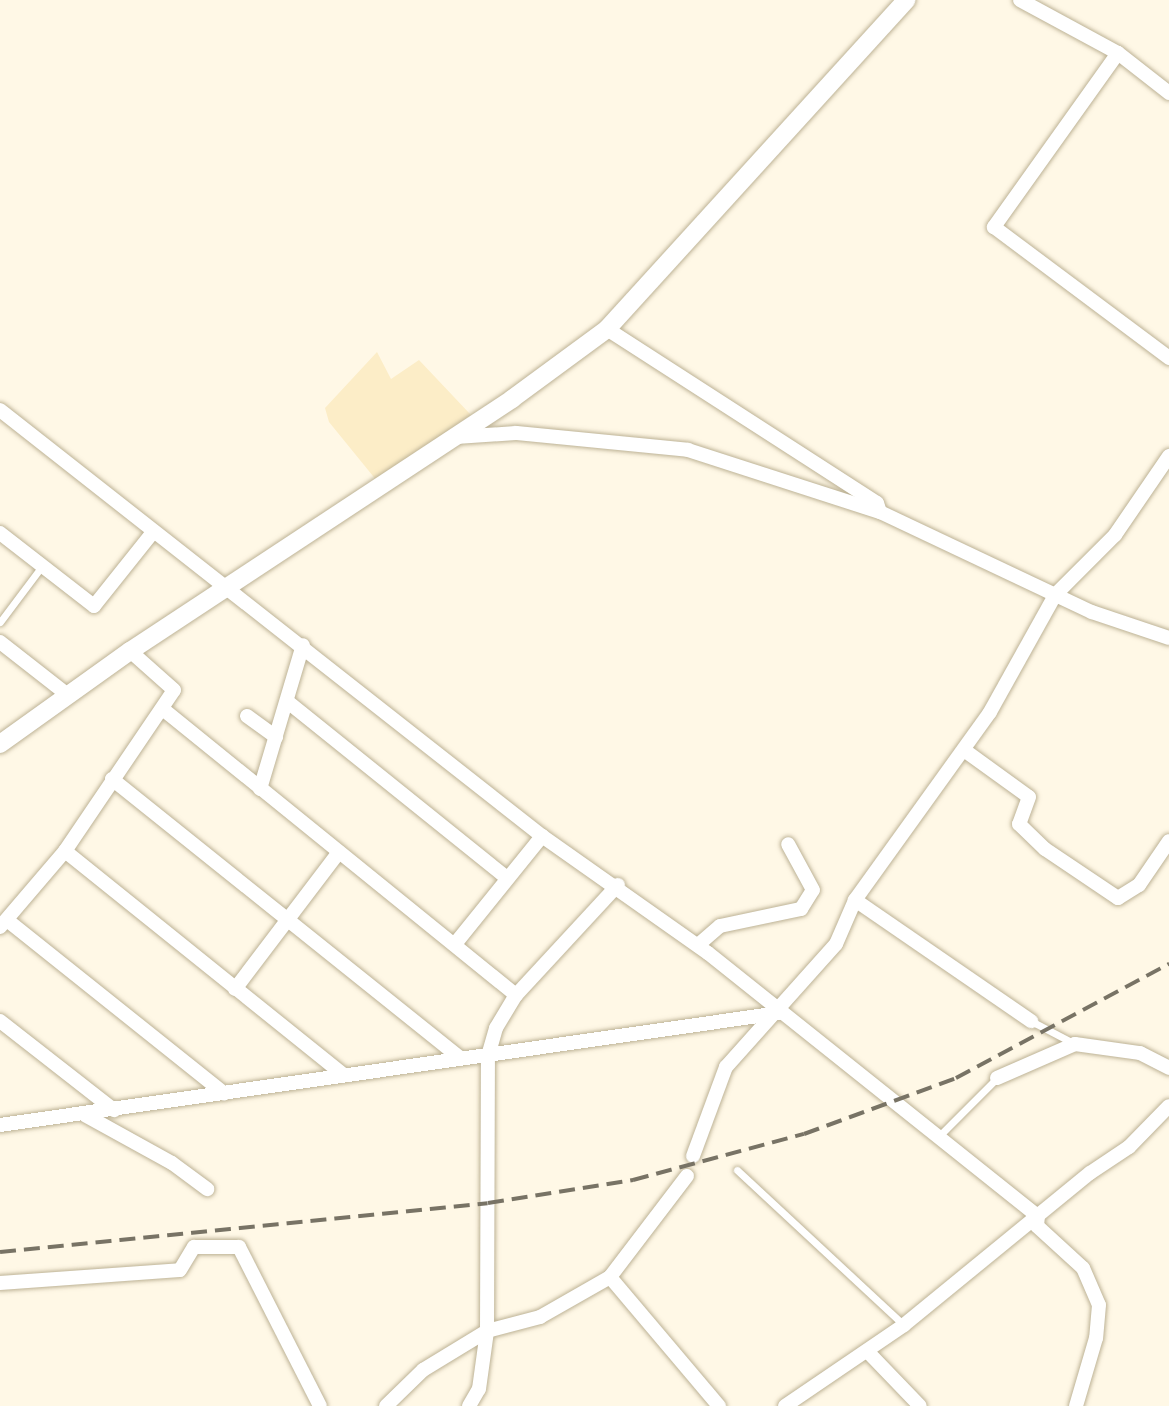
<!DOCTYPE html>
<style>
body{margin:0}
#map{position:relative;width:1169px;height:1406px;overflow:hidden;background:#fff8e6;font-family:"Golos Text",sans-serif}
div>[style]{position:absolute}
.built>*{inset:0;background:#fcedc7}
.roads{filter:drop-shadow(0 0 2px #bdb295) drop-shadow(0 0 2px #bdb295)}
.service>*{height:7px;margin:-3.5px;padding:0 3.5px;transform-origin:3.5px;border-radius:3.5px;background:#fff}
.minor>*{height:14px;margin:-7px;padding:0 7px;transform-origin:7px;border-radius:7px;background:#fff}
.tertiary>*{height:18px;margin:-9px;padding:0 9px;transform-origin:9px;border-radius:9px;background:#fff}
.rail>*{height:4px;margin-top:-2px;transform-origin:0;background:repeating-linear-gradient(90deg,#787365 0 16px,transparent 0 24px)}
span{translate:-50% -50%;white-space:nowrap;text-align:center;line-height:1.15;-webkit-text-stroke:8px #fff;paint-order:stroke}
</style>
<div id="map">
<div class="built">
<i style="clip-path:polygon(377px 352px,391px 379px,419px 360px,471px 415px,377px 481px,329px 422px,325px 408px)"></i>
</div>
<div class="roads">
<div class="service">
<i style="left:0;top:622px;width:70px;rotate:-53.1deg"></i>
<i style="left:1031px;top:1021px;width:47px;rotate:27.6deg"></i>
<i style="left:939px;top:1136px;width:82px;rotate:-45deg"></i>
<i style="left:737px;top:1170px;width:228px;rotate:42.9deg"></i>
</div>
<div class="minor">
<i style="left:1020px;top:0;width:111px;rotate:28.4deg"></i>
<i style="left:1118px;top:53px;width:65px;rotate:38.1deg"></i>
<i style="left:1118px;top:53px;width:214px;rotate:125.5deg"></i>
<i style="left:994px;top:227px;width:219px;rotate:36.8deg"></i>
<i style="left:607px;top:329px;width:321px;rotate:32.8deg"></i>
<i style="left:877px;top:503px;width:9px;rotate:72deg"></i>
<i style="left:0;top:410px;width:689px;rotate:38.17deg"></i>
<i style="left:542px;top:836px;width:203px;rotate:35.2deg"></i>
<i style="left:708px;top:953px;width:422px;rotate:38.6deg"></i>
<i style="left:456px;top:437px;width:60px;rotate:-3.8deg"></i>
<i style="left:516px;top:433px;width:173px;rotate:5.6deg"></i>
<i style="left:688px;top:450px;width:202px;rotate:17.9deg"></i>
<i style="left:880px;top:512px;width:234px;rotate:25.3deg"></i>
<i style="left:1092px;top:612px;width:81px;rotate:18.7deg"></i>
<i style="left:0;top:533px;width:119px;rotate:37.8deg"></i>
<i style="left:94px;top:606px;width:95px;rotate:-51.4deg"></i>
<i style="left:0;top:642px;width:88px;rotate:38deg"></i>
<i style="left:288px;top:702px;width:281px;rotate:38.8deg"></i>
<i style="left:164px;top:710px;width:453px;rotate:39deg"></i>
<i style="left:247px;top:716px;width:36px;rotate:36deg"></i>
<i style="left:964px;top:750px;width:80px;rotate:35.9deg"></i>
<i style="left:1029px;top:797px;width:29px;rotate:110deg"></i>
<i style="left:1019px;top:824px;width:36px;rotate:44deg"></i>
<i style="left:1045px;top:849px;width:88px;rotate:33.9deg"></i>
<i style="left:1118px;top:898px;width:25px;rotate:-32deg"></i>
<i style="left:1139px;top:885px;width:53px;rotate:-55.7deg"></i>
<i style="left:112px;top:779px;width:445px;rotate:38.7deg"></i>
<i style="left:260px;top:789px;width:150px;rotate:-73.4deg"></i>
<i style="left:65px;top:851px;width:358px;rotate:38.8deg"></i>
<i style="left:855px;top:900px;width:214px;rotate:34.5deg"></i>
<i style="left:7px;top:920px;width:278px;rotate:38.6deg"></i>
<i style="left:0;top:927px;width:100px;rotate:-49.5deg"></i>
<i style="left:65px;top:851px;width:194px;rotate:-55.9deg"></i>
<i style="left:174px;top:690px;width:59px;rotate:-138.4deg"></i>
<i style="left:455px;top:944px;width:139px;rotate:-51.1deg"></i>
<i style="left:698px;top:945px;width:29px;rotate:-41deg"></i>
<i style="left:720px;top:926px;width:83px;rotate:-11.9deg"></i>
<i style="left:801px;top:909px;width:22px;rotate:-58deg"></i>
<i style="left:813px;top:890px;width:52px;rotate:-118.5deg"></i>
<i style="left:235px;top:989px;width:172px;rotate:-52.8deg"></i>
<i style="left:0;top:1021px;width:145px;rotate:38deg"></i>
<i style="left:997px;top:1078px;width:85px;rotate:-23.6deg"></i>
<i style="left:1075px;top:1044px;width:66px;rotate:7.9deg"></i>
<i style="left:1140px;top:1053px;width:33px;rotate:27deg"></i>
<i style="left:85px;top:1115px;width:99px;rotate:28.9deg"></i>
<i style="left:172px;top:1163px;width:44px;rotate:36.6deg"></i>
<i style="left:0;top:1125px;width:787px;rotate:-8.18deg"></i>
<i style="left:693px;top:1156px;width:95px;rotate:-69.7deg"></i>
<i style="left:726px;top:1067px;width:165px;rotate:-48.2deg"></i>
<i style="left:836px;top:944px;width:48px;rotate:-66.6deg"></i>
<i style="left:855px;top:900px;width:231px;rotate:-54.3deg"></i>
<i style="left:990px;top:712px;width:134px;rotate:-60.9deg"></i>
<i style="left:1055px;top:595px;width:85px;rotate:-45deg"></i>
<i style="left:1115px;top:535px;width:96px;rotate:-55.6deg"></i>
<i style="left:1038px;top:1216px;width:10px;rotate:96deg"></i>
<i style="left:1037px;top:1226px;width:62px;rotate:42.4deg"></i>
<i style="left:1083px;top:1268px;width:40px;rotate:66.6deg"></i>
<i style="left:1099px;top:1305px;width:33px;rotate:95deg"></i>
<i style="left:1096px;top:1338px;width:71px;rotate:106.4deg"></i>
<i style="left:610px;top:1277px;width:169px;rotate:49.8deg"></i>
<i style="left:0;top:1283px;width:180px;rotate:-4.1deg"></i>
<i style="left:180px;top:1270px;width:27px;rotate:-59deg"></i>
<i style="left:194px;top:1247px;width:45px"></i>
<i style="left:239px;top:1247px;width:178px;rotate:63deg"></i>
<i style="left:867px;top:1351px;width:76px;rotate:46.1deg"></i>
<i style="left:386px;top:1406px;width:52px;rotate:-44.2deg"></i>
<i style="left:423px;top:1370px;width:75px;rotate:-31.4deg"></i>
<i style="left:487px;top:1331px;width:55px;rotate:-14.8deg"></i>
<i style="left:540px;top:1317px;width:81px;rotate:-29.7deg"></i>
<i style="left:610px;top:1277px;width:127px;rotate:-52.7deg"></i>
<i style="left:469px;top:1406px;width:20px;rotate:-60deg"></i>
<i style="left:479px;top:1389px;width:59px;rotate:-82.1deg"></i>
<i style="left:487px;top:1331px;width:275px;rotate:-89.8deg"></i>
<i style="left:488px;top:1056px;width:29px;rotate:-74deg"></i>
<i style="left:496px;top:1028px;width:39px;rotate:-59deg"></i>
<i style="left:516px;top:995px;width:150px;rotate:-47.2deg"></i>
<i style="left:785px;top:1406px;width:144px;rotate:-34.2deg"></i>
<i style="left:904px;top:1325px;width:240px;rotate:-39.3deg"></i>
<i style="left:1090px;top:1173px;width:47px;rotate:-33.7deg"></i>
<i style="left:1129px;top:1147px;width:57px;rotate:-45.7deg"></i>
</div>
<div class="tertiary">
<i style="left:0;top:744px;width:160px;rotate:-35.6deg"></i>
<i style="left:130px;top:651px;width:458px;rotate:-33.4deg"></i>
<i style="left:512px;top:399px;width:118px;rotate:-36.4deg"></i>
<i style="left:607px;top:329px;width:445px;rotate:-47.7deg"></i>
</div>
</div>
<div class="rail">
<i style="left:0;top:1252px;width:490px;rotate:-5.7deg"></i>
<i style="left:488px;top:1203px;width:147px;rotate:-9deg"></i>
<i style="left:633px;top:1180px;width:177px;rotate:-15.1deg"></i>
<i style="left:804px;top:1134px;width:162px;rotate:-20.2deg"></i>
<i style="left:956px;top:1078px;width:242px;rotate:-28.2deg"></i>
</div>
</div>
